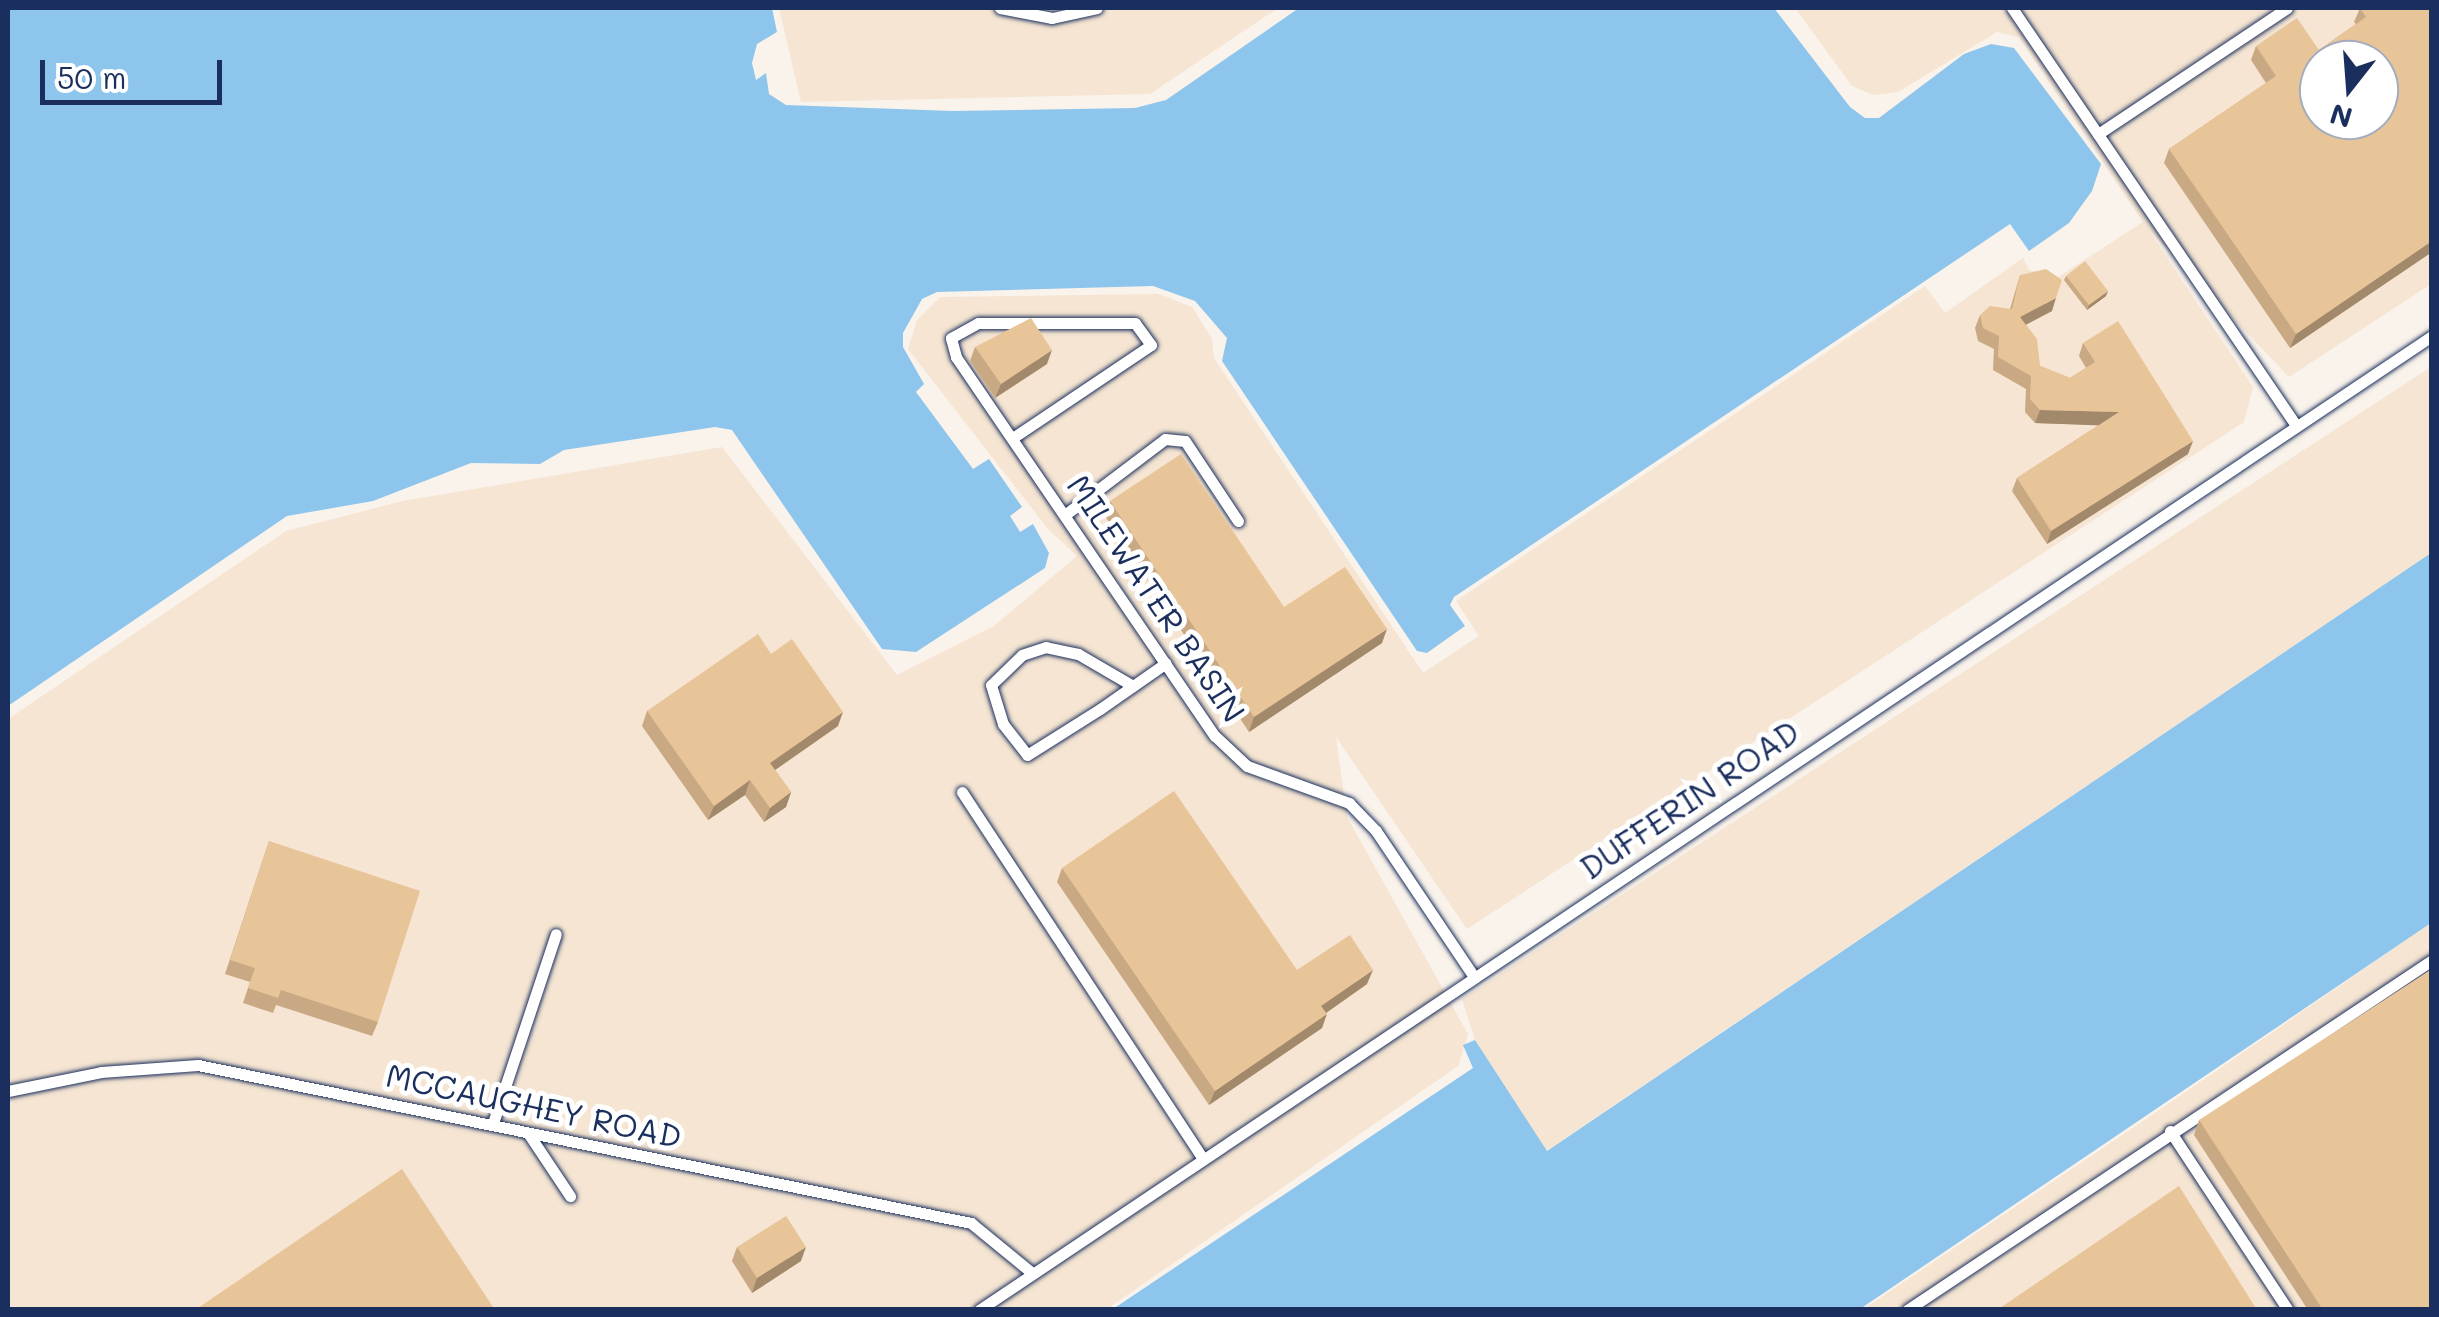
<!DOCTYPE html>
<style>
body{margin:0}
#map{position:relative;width:2439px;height:1317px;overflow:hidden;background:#faf3eb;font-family:Mali,sans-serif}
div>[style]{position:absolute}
.built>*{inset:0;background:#f5e5d2}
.water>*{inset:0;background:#8dc5ec}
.roads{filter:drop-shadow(0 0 2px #1b2f5e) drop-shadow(0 0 2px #1b2f5e)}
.service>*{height:11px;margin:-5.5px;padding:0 5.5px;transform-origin:5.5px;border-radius:5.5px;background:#fff}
.wall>*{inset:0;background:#c8a984}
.shaded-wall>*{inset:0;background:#a2896b}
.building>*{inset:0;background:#e8c499}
span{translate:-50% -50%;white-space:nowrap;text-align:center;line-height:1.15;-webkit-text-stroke:10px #fff;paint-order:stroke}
.street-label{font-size:32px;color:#1b2f5e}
.frame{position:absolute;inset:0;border:10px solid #1b2f5e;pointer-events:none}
.north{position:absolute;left:2299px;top:40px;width:100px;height:100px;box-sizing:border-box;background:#fff;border:2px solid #a4acbf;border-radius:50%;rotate:197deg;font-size:28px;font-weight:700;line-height:40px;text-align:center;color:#1b2f5e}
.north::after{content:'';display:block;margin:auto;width:35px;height:45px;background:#1b2f5e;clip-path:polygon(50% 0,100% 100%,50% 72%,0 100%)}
.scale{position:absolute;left:40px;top:60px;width:182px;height:45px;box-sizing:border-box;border:5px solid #1b2f5e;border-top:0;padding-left:12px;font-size:30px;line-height:35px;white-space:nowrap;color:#1b2f5e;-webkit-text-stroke:8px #fff;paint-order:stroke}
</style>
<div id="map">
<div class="built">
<i style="clip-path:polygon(779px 8px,1278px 8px,1150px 94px,801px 102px)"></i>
<i style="clip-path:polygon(evenodd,1795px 8px,2431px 8px,2431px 284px,2289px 377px,2148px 229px,2253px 387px,2244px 422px,1467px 929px,1336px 737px,1347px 817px,1468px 1034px,1458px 1066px,1107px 1309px,8px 1310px,8px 719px,286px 531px,403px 501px,722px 447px,897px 675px,994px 626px,1077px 556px,1048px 529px,908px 349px,917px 320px,940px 297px,1159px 294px,1192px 307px,1212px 339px,1214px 358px,1423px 673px,1479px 636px,1456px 601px,1925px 286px,1945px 313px,2023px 258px,2029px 270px,2058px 277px,2143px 222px,2019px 37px,1997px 32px,1898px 92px,1874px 95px,1852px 86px,1795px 8px,2319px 60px,2379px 60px,2379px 120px,2319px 120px,2319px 60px)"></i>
<i style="clip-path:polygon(2431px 367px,2431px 553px,1546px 1151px,1475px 1040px,1462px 999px)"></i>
<i style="clip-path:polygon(2431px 923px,2431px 1309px,1862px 1310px,2149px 1117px)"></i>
</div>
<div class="water">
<i style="clip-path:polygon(8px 8px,772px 8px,777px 32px,757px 44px,752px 63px,756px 80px,766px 73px,769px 94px,786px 105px,953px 111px,1135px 108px,1166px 100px,1299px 8px,1774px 8px,1850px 107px,1865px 118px,1879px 118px,1964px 54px,1991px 44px,2014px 48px,2101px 164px,2092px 191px,2069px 223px,2029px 251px,2010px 224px,1454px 597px,1450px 605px,1465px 626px,1427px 653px,1417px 651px,1222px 361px,1227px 338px,1195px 301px,1153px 286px,937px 292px,922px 299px,903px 333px,903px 347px,924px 384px,916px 392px,973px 469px,989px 459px,1022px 507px,1010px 516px,1020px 532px,1033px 524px,1049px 553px,1045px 568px,916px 652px,882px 649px,732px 430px,715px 427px,564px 450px,540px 464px,471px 463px,373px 501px,287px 516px,8px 706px)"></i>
<i style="clip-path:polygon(2431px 553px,2431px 923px,1860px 1309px,1113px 1309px,1473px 1068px,1463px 1045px,1475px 1040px,1547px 1151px)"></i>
</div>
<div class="roads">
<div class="service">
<i style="left:1000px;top:8px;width:53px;rotate:10.9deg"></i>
<i style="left:1052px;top:18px;width:46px;rotate:-12.5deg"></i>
<i style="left:2012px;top:8px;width:503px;rotate:55.77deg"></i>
<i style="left:2098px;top:134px;width:227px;rotate:-33.7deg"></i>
<i style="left:1014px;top:437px;width:165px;rotate:-33.9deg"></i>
<i style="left:1151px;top:345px;width:27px;rotate:-126deg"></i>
<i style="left:1135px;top:323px;width:157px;rotate:180deg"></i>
<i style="left:978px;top:323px;width:31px;rotate:151deg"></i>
<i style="left:951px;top:338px;width:20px;rotate:75deg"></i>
<i style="left:956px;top:357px;width:459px;rotate:55.7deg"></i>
<i style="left:1215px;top:736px;width:44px;rotate:43.2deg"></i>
<i style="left:1247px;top:766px;width:109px;rotate:19.9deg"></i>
<i style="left:1349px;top:803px;width:39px;rotate:46deg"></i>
<i style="left:1376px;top:831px;width:176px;rotate:56.1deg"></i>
<i style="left:1066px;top:514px;width:124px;rotate:-37.1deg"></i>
<i style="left:1165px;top:439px;width:20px;rotate:6deg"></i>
<i style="left:1185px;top:441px;width:96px;rotate:56.5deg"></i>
<i style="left:1133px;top:686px;width:64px;rotate:-149.8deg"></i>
<i style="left:1078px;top:654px;width:33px;rotate:-168deg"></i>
<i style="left:1046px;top:647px;width:25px;rotate:162deg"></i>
<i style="left:1022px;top:655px;width:43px;rotate:135.9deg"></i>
<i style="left:991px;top:685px;width:41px;rotate:72.9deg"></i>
<i style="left:1003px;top:724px;width:39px;rotate:52deg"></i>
<i style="left:1027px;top:755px;width:86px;rotate:-32.2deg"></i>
<i style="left:1100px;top:709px;width:80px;rotate:-34.9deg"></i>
<i style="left:962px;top:792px;width:439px;rotate:56.7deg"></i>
<i style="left:8px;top:1091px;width:95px;rotate:-11.5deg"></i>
<i style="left:101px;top:1072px;width:97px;rotate:-4.1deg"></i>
<i style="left:198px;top:1065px;width:789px;rotate:11.55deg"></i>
<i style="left:971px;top:1223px;width:79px;rotate:39.3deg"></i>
<i style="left:493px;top:1123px;width:199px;rotate:-71.6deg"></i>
<i style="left:2170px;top:1131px;width:214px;rotate:56.6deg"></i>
<i style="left:528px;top:1133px;width:76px;rotate:56.3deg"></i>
<i style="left:979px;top:1310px;width:1749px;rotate:-33.84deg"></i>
<i style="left:1907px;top:1310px;width:631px;rotate:-33.69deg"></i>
</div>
</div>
<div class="wall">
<i style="clip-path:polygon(2360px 8px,2432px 8px,2432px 252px,2290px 348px,2164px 163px,2169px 149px,2266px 83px,2251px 60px,2256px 46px,2319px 50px,2356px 24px,2354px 22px)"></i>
<i style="clip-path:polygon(2020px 275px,2052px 311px,2026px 324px,2040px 366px,2070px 378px,2086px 368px,2079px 356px,2083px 343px,2188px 454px,2047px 544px,2012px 491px,2017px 478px,2099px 425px,2035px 423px,2025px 412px,2026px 389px,1993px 370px,1994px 349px,1978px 341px,1975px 328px,1980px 315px,2010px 309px)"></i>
<i style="clip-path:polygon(2066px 276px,2106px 296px,2087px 310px,2064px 280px)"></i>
<i style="clip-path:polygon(975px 347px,1047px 364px,995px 398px,970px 361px)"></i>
<i style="clip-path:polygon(1110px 501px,1284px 607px,1382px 643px,1249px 732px,1105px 516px)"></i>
<i style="clip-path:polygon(771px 654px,838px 726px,775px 770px,791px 792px,786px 807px,764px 822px,745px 795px,708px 820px,642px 726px,647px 711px)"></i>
<i style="clip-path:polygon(269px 841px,378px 1022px,372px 1036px,276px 1005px,273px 1013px,243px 1003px,250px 982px,225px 974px)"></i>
<i style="clip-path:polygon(1062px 868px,1297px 970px,1367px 984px,1326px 1013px,1322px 1028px,1209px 1105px,1057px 882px)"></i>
<i style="clip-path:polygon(2199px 1120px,2432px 1310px,2308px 1310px,2194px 1135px)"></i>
<i style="clip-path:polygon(737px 1247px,801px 1261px,752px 1293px,732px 1261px)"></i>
</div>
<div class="shaded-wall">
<i style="clip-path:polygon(2432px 241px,2432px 252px,2290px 348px,2296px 334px)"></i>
<i style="clip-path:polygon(2108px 291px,2106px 296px,2087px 310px,2089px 305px)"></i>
<i style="clip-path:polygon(2056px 298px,2052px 311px,2016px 330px,2020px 317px)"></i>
<i style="clip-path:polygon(1052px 350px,1047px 364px,995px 398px,1001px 384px)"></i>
<i style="clip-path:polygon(2040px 410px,2119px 412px,2114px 426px,2035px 423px)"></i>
<i style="clip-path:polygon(2193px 441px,2188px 454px,2047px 544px,2051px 531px)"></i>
<i style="clip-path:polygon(1387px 629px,1382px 643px,1249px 732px,1254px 717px)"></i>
<i style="clip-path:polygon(843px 712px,838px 726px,765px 777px,770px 763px)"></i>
<i style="clip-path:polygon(750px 780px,745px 795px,708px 820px,714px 806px)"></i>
<i style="clip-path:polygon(791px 792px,786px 807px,764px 822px,770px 808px)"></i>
<i style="clip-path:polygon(1373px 970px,1367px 984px,1316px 1020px,1321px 1006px)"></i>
<i style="clip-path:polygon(1327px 1014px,1322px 1028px,1209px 1105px,1215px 1091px)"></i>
<i style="clip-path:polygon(806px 1247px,801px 1261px,752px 1293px,757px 1278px)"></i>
</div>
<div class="building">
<i style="clip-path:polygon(evenodd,2360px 8px,2432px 8px,2432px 241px,2296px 334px,2169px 149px,2276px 76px,2256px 46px,2297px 18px,2319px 50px,2366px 17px,2360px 8px,2319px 60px,2379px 60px,2379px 120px,2319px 120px,2319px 60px)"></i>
<i style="clip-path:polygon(2085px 261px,2108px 291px,2089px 305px,2066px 276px)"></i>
<i style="clip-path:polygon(2046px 269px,2062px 280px,2056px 298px,2020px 317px,2037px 339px,2040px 366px,2070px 378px,2095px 362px,2083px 343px,2118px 321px,2193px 441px,2051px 531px,2017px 478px,2119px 412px,2040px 410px,2030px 399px,2031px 376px,1998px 357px,1999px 336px,1983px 328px,1980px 315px,1990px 306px,2012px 309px,2020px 275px)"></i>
<i style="clip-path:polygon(1031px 318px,1052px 350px,1001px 384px,975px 347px)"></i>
<i style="clip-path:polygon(1181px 454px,1284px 607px,1345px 567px,1387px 629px,1254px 717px,1110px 501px)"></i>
<i style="clip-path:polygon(758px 634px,771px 654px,792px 639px,843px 712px,770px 763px,791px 792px,770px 808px,750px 780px,714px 806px,647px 711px)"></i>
<i style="clip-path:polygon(1174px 791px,1297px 970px,1350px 935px,1373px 970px,1321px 1006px,1327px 1014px,1215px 1091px,1062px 868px)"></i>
<i style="clip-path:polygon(269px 841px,420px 891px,378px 1022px,281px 990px,278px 998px,248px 988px,255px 968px,230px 960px)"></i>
<i style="clip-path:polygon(2432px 969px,2432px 1305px,2424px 1310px,2323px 1310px,2199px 1120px)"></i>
<i style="clip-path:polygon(402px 1169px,495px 1310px,195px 1310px)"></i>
<i style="clip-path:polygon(2179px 1186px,2257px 1310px,1997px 1310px)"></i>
<i style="clip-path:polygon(786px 1216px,806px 1247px,757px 1278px,737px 1247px)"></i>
</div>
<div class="street-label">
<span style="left:1157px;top:598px;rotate:56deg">MILEWATER BASIN</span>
<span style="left:1689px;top:799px;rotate:-34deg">DUFFERIN ROAD</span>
<span style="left:534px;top:1105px;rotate:12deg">MCCAUGHEY ROAD</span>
</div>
<div class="frame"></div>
<div class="north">N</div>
<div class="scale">50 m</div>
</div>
